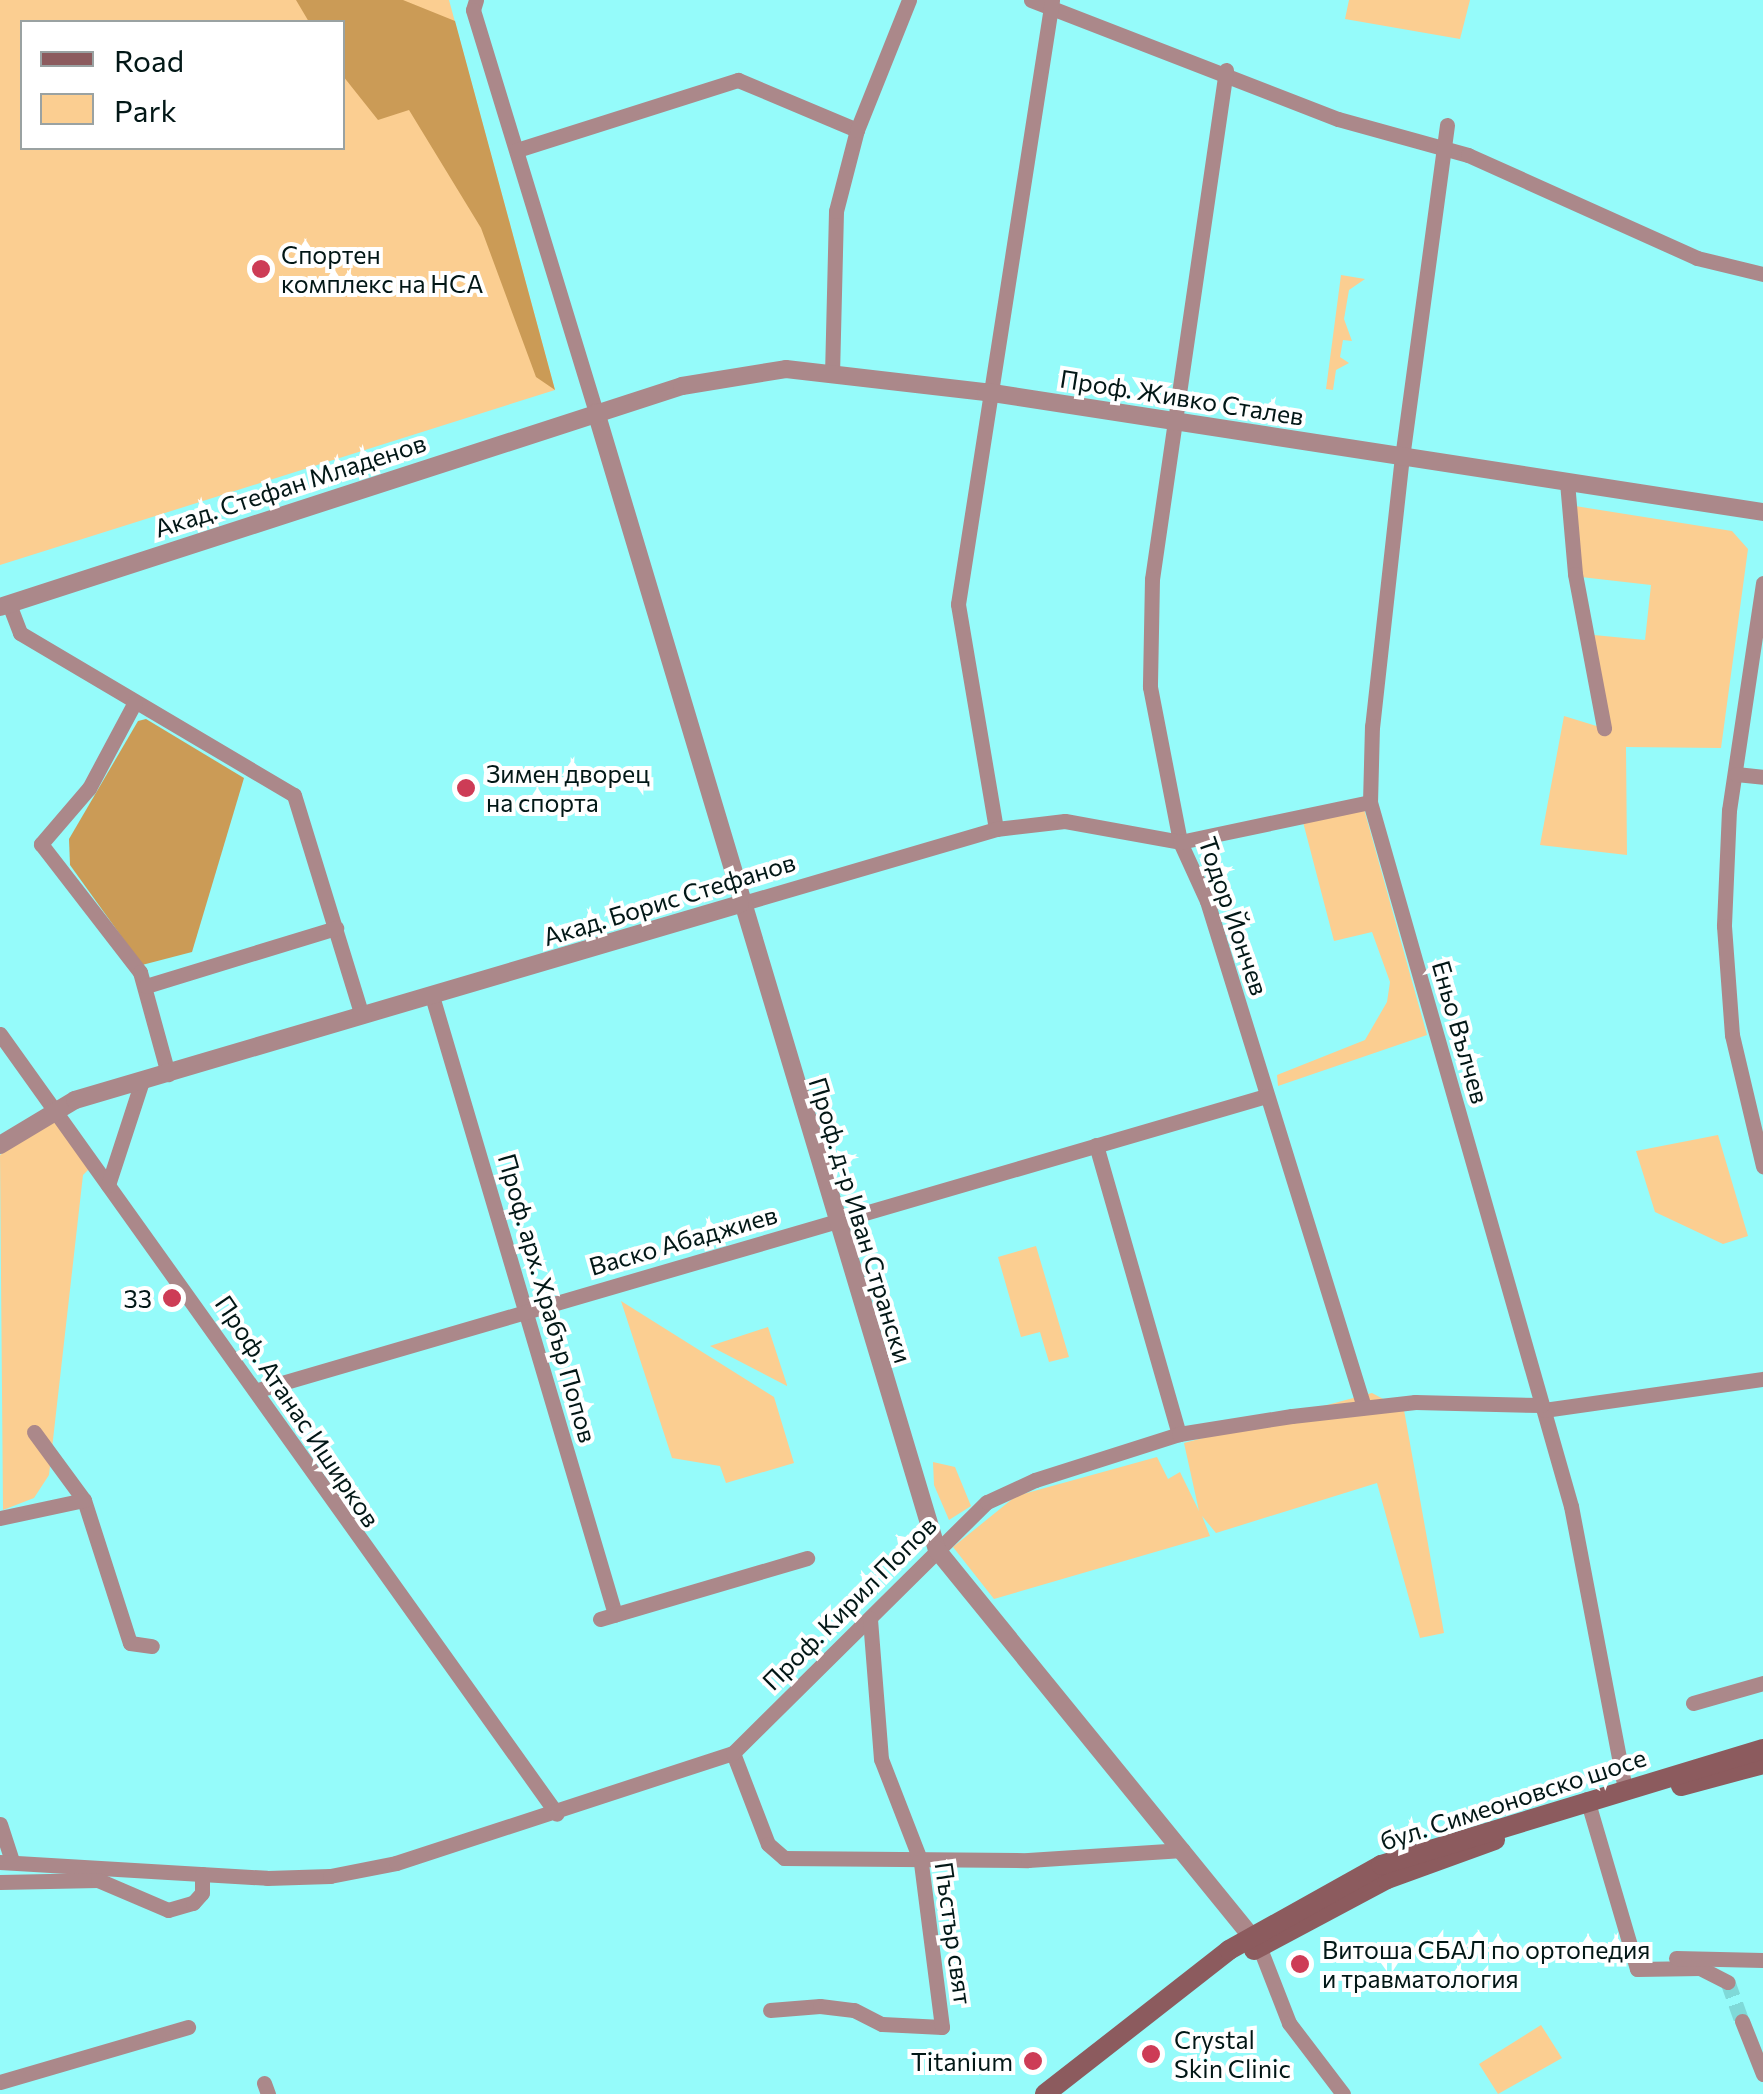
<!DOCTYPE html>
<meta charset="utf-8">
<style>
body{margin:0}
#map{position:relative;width:1763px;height:2094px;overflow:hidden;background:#95fbfa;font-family:Commissioner,sans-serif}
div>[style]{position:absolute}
.green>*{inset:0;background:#fbce91}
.forest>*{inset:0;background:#cb9b56}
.minor-tunnel>*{height:15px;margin-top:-7.5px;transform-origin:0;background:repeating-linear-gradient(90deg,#7fd9d8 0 15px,transparent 0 23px)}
.minor>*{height:15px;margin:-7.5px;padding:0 7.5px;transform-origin:7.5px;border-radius:7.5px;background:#ab888a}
.tertiary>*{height:18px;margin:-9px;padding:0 9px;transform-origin:9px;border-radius:9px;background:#ab888a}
.secondary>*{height:20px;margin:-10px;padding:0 10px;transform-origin:10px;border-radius:10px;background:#8c5b5e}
.dots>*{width:28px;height:28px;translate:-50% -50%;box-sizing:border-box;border:5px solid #fff;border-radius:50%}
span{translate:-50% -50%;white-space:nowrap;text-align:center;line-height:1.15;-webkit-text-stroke:8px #fff;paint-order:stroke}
.poi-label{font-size:25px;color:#021716}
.left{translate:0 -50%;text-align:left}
.right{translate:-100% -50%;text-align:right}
.street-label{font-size:25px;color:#021716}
.legend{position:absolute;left:20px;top:20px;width:325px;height:130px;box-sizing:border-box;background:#fff;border:2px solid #9aa2a2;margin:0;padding:12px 18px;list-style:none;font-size:30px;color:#021716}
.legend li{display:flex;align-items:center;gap:20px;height:50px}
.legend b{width:50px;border:2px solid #9aa2a2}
</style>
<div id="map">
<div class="green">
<i style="clip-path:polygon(evenodd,0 0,449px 0,555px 390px,0 565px,0 0,22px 22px,342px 22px,342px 148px,22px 148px,22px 22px)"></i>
<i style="clip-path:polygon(1349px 0,1470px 0,1460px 39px,1345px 19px)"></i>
<i style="clip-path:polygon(1341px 275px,1365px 279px,1349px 290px,1344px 319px,1352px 341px,1343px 340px,1340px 357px,1349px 363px,1336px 370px,1333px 390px,1326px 389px)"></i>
<i style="clip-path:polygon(1575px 506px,1732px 531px,1748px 549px,1721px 748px,1626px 747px,1627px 855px,1540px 845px,1564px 716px,1603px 728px,1594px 635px,1645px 640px,1651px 585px,1581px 577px)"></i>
<i style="clip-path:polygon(1364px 809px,1427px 1035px,1278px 1086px,1277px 1075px,1365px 1040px,1387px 1002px,1390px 982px,1372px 932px,1334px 941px,1303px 822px)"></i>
<i style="clip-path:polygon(56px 1122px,94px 1164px,83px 1175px,49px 1475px,34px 1498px,3px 1510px,0 1155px,40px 1124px)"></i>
<i style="clip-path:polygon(1718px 1135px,1748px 1236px,1723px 1244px,1655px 1212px,1636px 1151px)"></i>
<i style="clip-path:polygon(1036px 1246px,1069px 1357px,1049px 1362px,1040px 1332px,1021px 1337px,998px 1257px)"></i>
<i style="clip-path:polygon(621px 1301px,774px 1397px,794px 1463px,726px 1483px,720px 1466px,672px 1458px)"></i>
<i style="clip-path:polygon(768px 1327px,787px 1385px,787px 1386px,710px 1346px)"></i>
<i style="clip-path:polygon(1372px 1393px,1404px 1410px,1444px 1633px,1420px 1638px,1377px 1483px,1216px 1533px,1202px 1516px,1210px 1536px,994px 1599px,953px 1547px,1016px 1496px,1157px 1457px,1168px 1479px,1180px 1472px,1199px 1511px,1184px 1443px)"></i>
<i style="clip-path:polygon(933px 1462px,955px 1467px,971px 1506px,949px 1520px,934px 1485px)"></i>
<i style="clip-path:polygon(1541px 2025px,1562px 2058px,1498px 2094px,1479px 2064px)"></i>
</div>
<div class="forest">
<i style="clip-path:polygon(296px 0,403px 0,455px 21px,555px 390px,536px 377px,481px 228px,409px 110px,378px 120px,343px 76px,342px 22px,309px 22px)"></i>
<i style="clip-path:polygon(146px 719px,244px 778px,192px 952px,142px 965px,70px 865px,69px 839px,138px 721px)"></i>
</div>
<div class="minor-tunnel">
<i style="left:1728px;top:1982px;width:41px;rotate:70.3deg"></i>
</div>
<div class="minor">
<i style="left:476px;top:0;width:10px;rotate:107deg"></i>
<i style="left:473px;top:10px;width:420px;rotate:73deg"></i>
<i style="left:1031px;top:0;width:329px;rotate:21.2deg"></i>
<i style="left:1338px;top:119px;width:135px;rotate:15.5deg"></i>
<i style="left:1468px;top:155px;width:251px;rotate:24.2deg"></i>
<i style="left:1697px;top:258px;width:68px;rotate:13.6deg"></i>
<i style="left:1226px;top:70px;width:514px;rotate:98.27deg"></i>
<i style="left:1152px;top:579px;width:108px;rotate:91.1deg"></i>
<i style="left:1150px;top:687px;width:158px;rotate:79deg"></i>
<i style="left:1180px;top:842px;width:65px;rotate:65.4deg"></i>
<i style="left:1207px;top:901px;width:530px;rotate:72.76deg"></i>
<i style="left:1447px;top:125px;width:334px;rotate:97.7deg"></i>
<i style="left:1402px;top:456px;width:272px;rotate:96.3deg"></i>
<i style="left:1372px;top:726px;width:76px;rotate:91.5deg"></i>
<i style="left:1370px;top:802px;width:732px;rotate:74.07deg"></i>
<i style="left:1571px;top:1506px;width:287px;rotate:79.2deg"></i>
<i style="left:517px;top:150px;width:232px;rotate:-17.6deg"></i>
<i style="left:738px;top:80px;width:129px;rotate:22.8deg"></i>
<i style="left:832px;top:375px;width:164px;rotate:-88.6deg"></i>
<i style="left:836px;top:211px;width:84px;rotate:-75.5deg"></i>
<i style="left:857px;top:130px;width:140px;rotate:-68.2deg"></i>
<i style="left:1567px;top:482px;width:92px;rotate:85deg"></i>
<i style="left:1575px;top:574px;width:157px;rotate:79.3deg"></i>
<i style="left:1763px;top:583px;width:230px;rotate:98.5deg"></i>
<i style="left:1729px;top:810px;width:116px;rotate:92.5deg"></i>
<i style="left:1724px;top:926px;width:109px;rotate:85.8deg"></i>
<i style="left:1732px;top:1035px;width:135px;rotate:76.7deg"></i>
<i style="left:9px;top:604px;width:31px;rotate:69deg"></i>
<i style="left:20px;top:633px;width:318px;rotate:30.6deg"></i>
<i style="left:294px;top:795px;width:231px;rotate:72.9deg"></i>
<i style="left:135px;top:702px;width:98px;rotate:118.1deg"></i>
<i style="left:89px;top:788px;width:74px;rotate:130.6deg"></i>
<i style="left:41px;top:844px;width:162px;rotate:52.3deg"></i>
<i style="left:140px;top:972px;width:106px;rotate:74.6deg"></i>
<i style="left:1736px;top:774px;width:27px;rotate:6deg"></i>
<i style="left:996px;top:829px;width:228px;rotate:-99.6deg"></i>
<i style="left:958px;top:604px;width:611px;rotate:-81.15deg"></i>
<i style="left:740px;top:904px;width:267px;rotate:-16.3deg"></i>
<i style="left:996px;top:829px;width:69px;rotate:-6.6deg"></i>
<i style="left:1065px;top:821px;width:117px;rotate:10.3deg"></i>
<i style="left:1180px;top:842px;width:194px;rotate:-11.9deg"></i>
<i style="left:146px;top:986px;width:199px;rotate:-17deg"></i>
<i style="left:432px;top:996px;width:645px;rotate:73.51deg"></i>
<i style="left:0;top:1034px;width:958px;rotate:54.47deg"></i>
<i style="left:1096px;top:1145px;width:301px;rotate:74deg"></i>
<i style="left:108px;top:1185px;width:109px;rotate:-71.9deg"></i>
<i style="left:258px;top:1390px;width:1050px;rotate:-16.26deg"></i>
<i style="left:1544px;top:1410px;width:221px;rotate:-8.1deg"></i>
<i style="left:34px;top:1432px;width:84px;rotate:53.7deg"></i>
<i style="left:84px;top:1500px;width:150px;rotate:72.2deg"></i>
<i style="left:130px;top:1643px;width:22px;rotate:8deg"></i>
<i style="left:0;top:1518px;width:86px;rotate:-12.1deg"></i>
<i style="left:600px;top:1619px;width:216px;rotate:-16.4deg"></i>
<i style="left:1693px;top:1703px;width:73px;rotate:-15.9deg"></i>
<i style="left:733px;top:1753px;width:97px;rotate:69deg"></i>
<i style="left:768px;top:1844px;width:21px;rotate:41deg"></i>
<i style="left:784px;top:1858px;width:244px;rotate:0.5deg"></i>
<i style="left:1028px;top:1860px;width:155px;rotate:-3.7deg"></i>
<i style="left:1587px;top:1799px;width:177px;rotate:73.6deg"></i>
<i style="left:1637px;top:1969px;width:63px;rotate:-0.9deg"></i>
<i style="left:1700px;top:1968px;width:31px;rotate:27deg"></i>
<i style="left:0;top:1824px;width:38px;rotate:72deg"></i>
<i style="left:0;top:1862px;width:267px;rotate:3.4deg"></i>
<i style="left:267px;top:1878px;width:63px;rotate:-1.8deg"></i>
<i style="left:330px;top:1876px;width:67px;rotate:-11.1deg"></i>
<i style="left:396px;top:1863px;width:354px;rotate:-18.1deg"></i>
<i style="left:733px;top:1753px;width:357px;rotate:-44.7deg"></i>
<i style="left:987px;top:1502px;width:53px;rotate:-24.6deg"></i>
<i style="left:1035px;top:1480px;width:151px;rotate:-17.7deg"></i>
<i style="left:1179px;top:1434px;width:114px;rotate:-9.1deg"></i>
<i style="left:1292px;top:1416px;width:124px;rotate:-6.5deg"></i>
<i style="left:1415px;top:1402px;width:127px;rotate:1.4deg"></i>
<i style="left:0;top:1882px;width:98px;rotate:-1.2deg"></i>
<i style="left:98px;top:1880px;width:76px;rotate:23.2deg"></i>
<i style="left:168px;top:1910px;width:26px;rotate:-16deg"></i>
<i style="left:193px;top:1903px;width:13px;rotate:-48deg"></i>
<i style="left:202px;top:1893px;width:19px;rotate:-90deg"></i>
<i style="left:1259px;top:1946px;width:83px;rotate:68.7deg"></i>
<i style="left:1289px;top:2023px;width:89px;rotate:52.7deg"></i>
<i style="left:1676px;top:1958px;width:87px;rotate:1.3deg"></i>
<i style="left:770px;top:2010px;width:50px;rotate:-4.6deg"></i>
<i style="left:820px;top:2006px;width:34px;rotate:7deg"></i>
<i style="left:854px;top:2010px;width:31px;rotate:27deg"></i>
<i style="left:882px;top:2024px;width:60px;rotate:2.9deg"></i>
<i style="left:942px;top:2027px;width:166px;rotate:-97.3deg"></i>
<i style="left:921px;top:1862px;width:110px;rotate:-111.2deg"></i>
<i style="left:881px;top:1759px;width:141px;rotate:-94.5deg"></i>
<i style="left:1742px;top:2021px;width:57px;rotate:68.4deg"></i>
<i style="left:0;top:2082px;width:196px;rotate:-16.3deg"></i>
<i style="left:264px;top:2083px;width:12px;rotate:70deg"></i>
</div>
<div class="tertiary">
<i style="left:596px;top:412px;width:1188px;rotate:73.32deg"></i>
<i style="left:937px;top:1550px;width:510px;rotate:50.88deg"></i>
<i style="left:0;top:607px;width:717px;rotate:-17.95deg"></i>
<i style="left:682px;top:386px;width:105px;rotate:-9.3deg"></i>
<i style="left:786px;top:369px;width:201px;rotate:6.6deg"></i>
<i style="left:986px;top:392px;width:786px;rotate:8.78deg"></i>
<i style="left:0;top:1145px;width:87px;rotate:-31deg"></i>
<i style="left:75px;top:1100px;width:693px;rotate:-16.42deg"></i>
</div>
<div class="secondary">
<i style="left:1681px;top:1786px;width:85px;rotate:-15deg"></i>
<i style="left:1254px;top:1950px;width:151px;rotate:-28.1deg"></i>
<i style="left:1387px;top:1879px;width:115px;rotate:-19.9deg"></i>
<i style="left:1045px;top:2094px;width:234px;rotate:-38deg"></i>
<i style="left:1229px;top:1950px;width:174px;rotate:-29.2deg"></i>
<i style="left:1381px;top:1865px;width:399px;rotate:-16.9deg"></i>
</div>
<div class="dots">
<i style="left:261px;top:269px;background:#cd3c56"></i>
<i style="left:466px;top:788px;background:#cd3c56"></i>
<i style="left:172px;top:1298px;background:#cd3c56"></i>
<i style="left:1300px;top:1964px;background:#cd3c56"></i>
<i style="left:1151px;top:2054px;background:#cd3c56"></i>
<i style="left:1033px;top:2061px;background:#cd3c56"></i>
</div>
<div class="poi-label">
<span class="left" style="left:281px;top:269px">Спортен<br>комплекс на НСА</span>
<span class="left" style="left:486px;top:788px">Зимен дворец<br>на спорта</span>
<span class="right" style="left:152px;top:1298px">33</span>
<span class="left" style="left:1322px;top:1964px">Витоша СБАЛ по ортопедия<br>и травматология</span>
<span class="left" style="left:1174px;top:2054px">Crystal<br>Skin Clinic</span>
<span class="right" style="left:1013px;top:2061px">Titanium</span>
</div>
<div class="street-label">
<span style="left:1182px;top:397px;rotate:9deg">Проф. Живко Сталев</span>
<span style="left:290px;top:485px;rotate:-18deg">Акад. Стефан Младенов</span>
<span style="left:669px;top:899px;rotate:-17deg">Акад. Борис Стефанов</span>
<span style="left:1234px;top:916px;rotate:71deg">Тодор Йончев</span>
<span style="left:1461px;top:1032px;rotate:74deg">Еньо Вълчев</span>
<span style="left:861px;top:1220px;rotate:73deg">Проф. д-р Иван Странски</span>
<span style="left:683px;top:1240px;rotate:-16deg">Васко Абаджиев</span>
<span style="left:548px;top:1298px;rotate:74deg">Проф. арх. Храбър Попов</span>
<span style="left:298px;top:1411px;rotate:56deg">Проф. Атанас Иширков</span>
<span style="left:849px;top:1603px;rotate:-45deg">Проф. Кирил Попов</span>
<span style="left:1513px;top:1799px;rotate:-18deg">бул. Симеоновско шосе</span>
<span style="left:954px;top:1933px;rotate:82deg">Пъстър свят</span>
</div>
<ul class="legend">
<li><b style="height:12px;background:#8c5b5e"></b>Road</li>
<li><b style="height:28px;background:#fbce91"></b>Park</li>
</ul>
</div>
